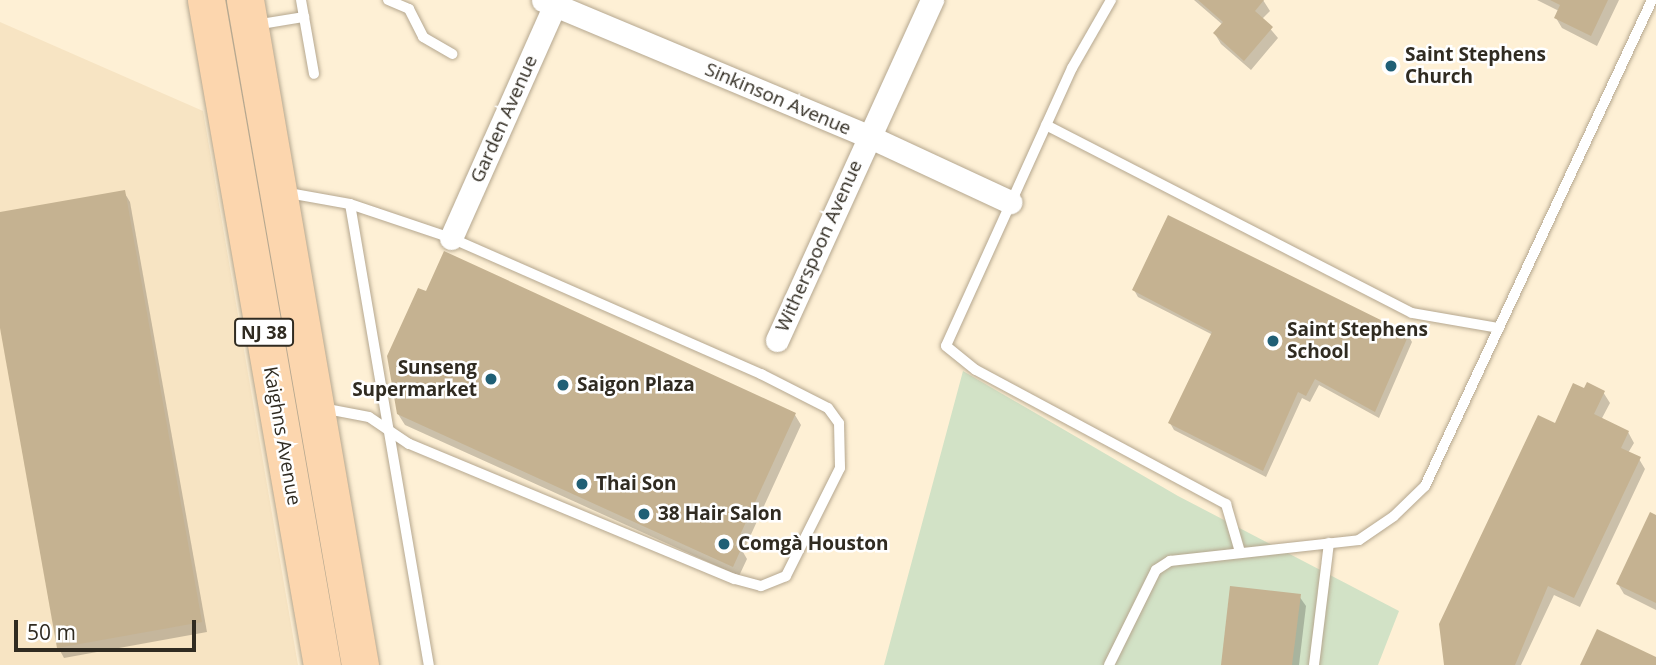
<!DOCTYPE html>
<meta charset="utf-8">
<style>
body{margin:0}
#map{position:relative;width:1656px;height:665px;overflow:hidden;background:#fef0d5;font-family:"Open Sans",sans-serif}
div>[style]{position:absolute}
.built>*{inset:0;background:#f7e4c3}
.green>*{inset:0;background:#d2e2c6}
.shadow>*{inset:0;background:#0003}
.building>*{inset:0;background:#c5b291}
.roads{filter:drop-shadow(0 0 2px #b5a78f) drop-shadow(0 0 2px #b5a78f)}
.service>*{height:10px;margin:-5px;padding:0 5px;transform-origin:5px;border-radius:5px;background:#fff}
.minor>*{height:23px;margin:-11.5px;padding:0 11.5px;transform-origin:11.5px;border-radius:11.5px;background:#fff}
.trunk>*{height:37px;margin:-18.5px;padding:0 18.5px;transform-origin:18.5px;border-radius:18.5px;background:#fcd6ae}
.dots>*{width:19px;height:19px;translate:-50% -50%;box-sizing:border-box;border:4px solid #fff;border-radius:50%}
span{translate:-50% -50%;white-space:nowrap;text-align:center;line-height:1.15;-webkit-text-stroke:5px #fff;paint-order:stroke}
.shield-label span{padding:2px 5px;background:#fff;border:2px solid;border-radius:5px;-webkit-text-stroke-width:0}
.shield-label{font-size:18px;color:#302b21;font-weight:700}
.poi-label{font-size:19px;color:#302b21;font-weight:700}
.left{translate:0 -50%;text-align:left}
.right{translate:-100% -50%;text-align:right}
.street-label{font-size:19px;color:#302b21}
.scale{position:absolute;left:14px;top:620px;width:182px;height:32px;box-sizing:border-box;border:4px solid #302b21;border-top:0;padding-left:9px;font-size:21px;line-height:24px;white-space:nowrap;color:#302b21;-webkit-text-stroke:5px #fff;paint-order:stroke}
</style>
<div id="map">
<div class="built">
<i style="clip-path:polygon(0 22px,203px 111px,298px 665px,0 665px)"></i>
</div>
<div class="green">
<i style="clip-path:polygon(963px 371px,1178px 496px,1399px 611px,1378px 665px,884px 665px)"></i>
</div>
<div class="shadow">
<i style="clip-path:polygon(1194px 0,1263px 0,1270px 11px,1262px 19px,1278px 38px,1251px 70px,1221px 44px,1215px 34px,1223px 25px)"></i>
<i style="clip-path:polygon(1537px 0,1619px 0,1597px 46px,1562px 28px,1556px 18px,1559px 11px)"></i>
<i style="clip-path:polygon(124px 192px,130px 202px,207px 632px,64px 658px,58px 647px,0 318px,0 214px)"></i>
<i style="clip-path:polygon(1134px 290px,1408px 335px,1412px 342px,1379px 418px,1319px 385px,1310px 402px,1302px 398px,1266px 477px,1174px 430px,1170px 423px,1213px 335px,1138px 297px)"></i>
<i style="clip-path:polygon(1584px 391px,1603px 392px,1610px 403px,1601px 420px,1628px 432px,1634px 443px,1628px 453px,1639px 459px,1645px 469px,1580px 607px,1554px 595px,1521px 665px,1446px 665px,1556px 425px)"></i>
<i style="clip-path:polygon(398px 414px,795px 415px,801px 425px,743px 552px,747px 559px,739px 576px,405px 425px)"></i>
<i style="clip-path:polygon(1656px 517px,1656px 610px,1624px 594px,1618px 584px)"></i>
<i style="clip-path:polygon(1299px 596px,1306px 606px,1299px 665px,1223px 665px)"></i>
</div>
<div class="building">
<i style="clip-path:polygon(1198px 0,1264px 0,1255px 11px,1273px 27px,1244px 61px,1213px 33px,1223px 22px)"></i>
<i style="clip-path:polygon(1550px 0,1608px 0,1591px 36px,1554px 18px,1560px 5px)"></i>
<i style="clip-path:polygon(125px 190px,202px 622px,57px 648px,0 328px,0 212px)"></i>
<i style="clip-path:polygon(1168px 215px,1409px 334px,1375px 412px,1315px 379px,1306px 396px,1298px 392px,1263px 471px,1168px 423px,1212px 332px,1132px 290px)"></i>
<i style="clip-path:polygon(444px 251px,796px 413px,735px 546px,742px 547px,733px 567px,397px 414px,387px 356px,418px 288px,426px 291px)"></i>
<i style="clip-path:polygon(1587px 382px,1605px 391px,1594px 414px,1629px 431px,1621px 448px,1641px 457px,1574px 598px,1548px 586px,1515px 665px,1444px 665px,1439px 624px,1538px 415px,1555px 423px,1573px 383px,1584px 388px)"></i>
<i style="clip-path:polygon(1650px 512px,1656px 515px,1656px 603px,1616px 584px)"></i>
<i style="clip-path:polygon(1230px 586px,1301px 594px,1292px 665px,1221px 665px)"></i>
<i style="clip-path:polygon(1597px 629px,1656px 657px,1656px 665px,1580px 665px)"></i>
</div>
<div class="roads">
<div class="service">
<i style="left:301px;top:0;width:75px;rotate:80deg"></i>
<i style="left:388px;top:0;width:23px;rotate:23deg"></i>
<i style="left:409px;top:9px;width:31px;rotate:63deg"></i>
<i style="left:423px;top:37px;width:34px;rotate:30deg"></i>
<i style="left:1111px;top:0;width:78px;rotate:119.8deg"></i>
<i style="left:1072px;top:68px;width:305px;rotate:114.4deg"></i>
<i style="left:946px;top:346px;width:38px;rotate:39deg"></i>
<i style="left:976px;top:370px;width:284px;rotate:28.2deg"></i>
<i style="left:1226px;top:504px;width:50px;rotate:73.7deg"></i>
<i style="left:255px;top:25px;width:50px;rotate:-9.3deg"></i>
<i style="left:1046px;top:125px;width:411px;rotate:27.2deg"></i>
<i style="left:1412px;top:313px;width:88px;rotate:9.8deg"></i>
<i style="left:283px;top:192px;width:68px;rotate:10.2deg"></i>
<i style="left:350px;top:204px;width:107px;rotate:18.6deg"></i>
<i style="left:451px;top:238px;width:339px;rotate:23.7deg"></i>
<i style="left:761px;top:374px;width:75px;rotate:26.9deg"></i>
<i style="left:828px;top:408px;width:19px;rotate:54deg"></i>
<i style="left:839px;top:423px;width:45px;rotate:88.7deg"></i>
<i style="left:840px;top:468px;width:121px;rotate:116.6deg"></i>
<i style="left:786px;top:576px;width:27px;rotate:158deg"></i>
<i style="left:761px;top:586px;width:28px;rotate:-165deg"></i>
<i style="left:734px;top:579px;width:352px;rotate:-157.4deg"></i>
<i style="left:409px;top:444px;width:48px;rotate:-146deg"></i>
<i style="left:369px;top:417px;width:48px;rotate:-169.2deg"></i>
<i style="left:350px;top:204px;width:468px;rotate:80.3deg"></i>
<i style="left:1109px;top:665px;width:106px;rotate:-63.7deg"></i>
<i style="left:1156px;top:570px;width:17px;rotate:-33deg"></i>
<i style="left:1170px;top:561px;width:190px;rotate:-6.3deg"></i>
<i style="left:1359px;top:540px;width:42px;rotate:-34.4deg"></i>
<i style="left:1394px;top:516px;width:43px;rotate:-44.1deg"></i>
<i style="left:1425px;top:486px;width:536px;rotate:-64.96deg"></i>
<i style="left:1314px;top:665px;width:123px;rotate:-83deg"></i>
</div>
<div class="minor">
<i style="left:543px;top:0;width:352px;rotate:22.7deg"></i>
<i style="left:868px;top:136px;width:157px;rotate:24.9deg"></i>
<i style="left:451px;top:238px;width:261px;rotate:-66deg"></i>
<i style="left:777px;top:340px;width:374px;rotate:-65.5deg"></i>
</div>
<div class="trunk">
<i style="left:206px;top:0;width:675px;rotate:80.11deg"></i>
<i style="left:245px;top:0;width:675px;rotate:80.19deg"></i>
</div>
</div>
<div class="dots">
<i style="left:1391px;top:66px;background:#205f75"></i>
<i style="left:1273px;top:341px;background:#205f75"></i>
<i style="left:491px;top:379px;background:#205f75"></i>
<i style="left:563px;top:385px;background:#205f75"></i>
<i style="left:582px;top:484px;background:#205f75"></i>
<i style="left:644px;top:514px;background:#205f75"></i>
<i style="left:724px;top:544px;background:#205f75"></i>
</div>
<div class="shield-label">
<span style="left:264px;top:332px">NJ 38</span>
</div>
<div class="poi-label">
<span class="left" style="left:1405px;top:66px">Saint Stephens<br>Church</span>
<span class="left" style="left:1287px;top:341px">Saint Stephens<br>School</span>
<span class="right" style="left:477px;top:379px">Sunseng<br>Supermarket</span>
<span class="left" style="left:577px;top:385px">Saigon Plaza</span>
<span class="left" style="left:596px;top:484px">Thai Son</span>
<span class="left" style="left:658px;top:514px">38 Hair Salon</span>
<span class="left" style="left:738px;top:544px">Comgà Houston</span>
</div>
<div class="street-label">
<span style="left:778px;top:99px;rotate:23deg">Sinkinson Avenue</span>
<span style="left:504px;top:119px;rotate:-66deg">Garden Avenue</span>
<span style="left:819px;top:246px;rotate:-66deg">Witherspoon Avenue</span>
<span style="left:282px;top:436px;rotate:80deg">Kaighns Avenue</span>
</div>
<div class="scale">50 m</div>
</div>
